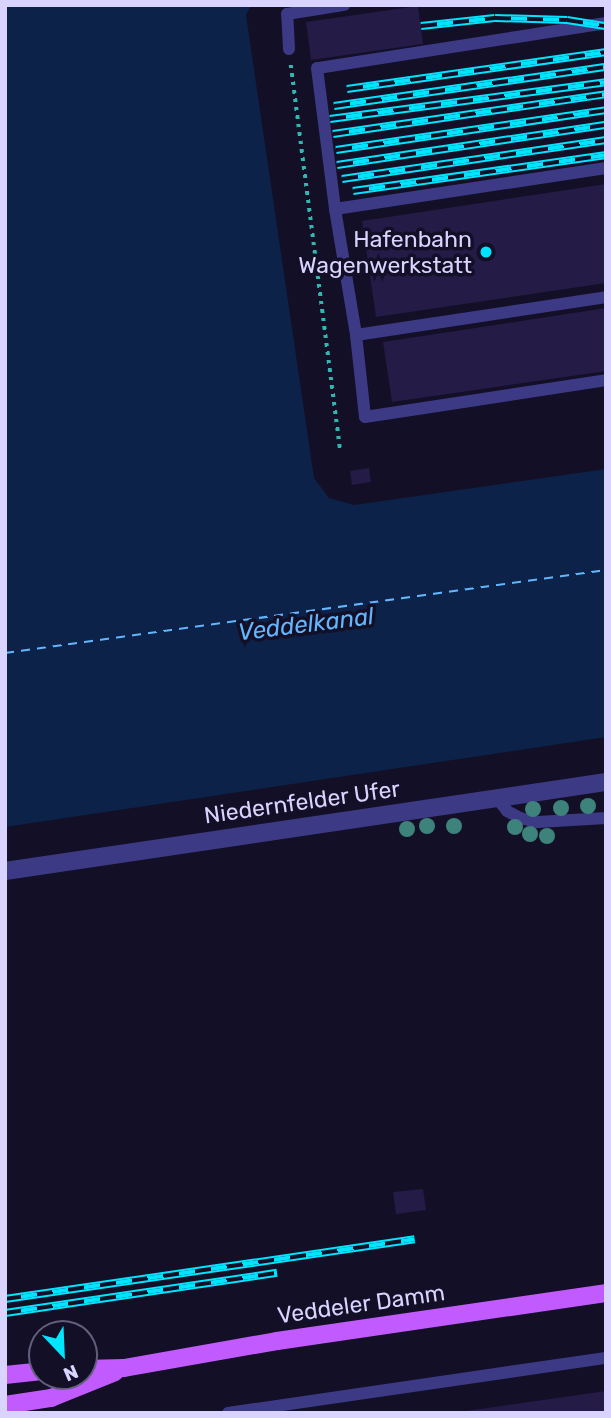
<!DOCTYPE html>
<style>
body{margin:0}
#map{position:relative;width:611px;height:1418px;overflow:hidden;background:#130f26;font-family:Rubik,sans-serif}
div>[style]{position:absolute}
.water>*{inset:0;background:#0c2248}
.ferry>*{height:2px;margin-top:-1px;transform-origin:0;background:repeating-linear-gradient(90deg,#62b6ff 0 9px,transparent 0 16px)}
.building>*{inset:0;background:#241b47}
.path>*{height:3.5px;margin-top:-1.75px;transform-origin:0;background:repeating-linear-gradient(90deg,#2fb8b0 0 3.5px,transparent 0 8.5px)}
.service>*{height:12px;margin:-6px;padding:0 6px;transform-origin:6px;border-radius:6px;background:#3d3a85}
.minor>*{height:18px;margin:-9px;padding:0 9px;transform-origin:9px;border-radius:9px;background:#3d3a85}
.primary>*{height:18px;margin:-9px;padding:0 9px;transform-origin:9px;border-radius:9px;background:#c25bff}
.rail>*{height:8px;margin-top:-4px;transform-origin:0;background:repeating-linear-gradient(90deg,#130f26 0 16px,#00e5ff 0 32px);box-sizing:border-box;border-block:2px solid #00e5ff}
.trees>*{width:16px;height:16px;margin:-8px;border-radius:50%;background:#3d827b}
.dots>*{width:19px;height:19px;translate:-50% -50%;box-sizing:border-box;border:4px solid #130f26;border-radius:50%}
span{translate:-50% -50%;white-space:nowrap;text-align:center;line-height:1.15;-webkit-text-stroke:7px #130f26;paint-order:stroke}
.poi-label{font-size:23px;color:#d9d4ff}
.right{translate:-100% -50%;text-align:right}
.street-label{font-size:23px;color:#d9d4ff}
.water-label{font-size:24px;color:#62b6ff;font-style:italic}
.frame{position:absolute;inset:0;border:7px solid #d9d4ff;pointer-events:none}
.north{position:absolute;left:28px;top:1320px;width:70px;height:70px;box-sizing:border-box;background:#130f26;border:2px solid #625e7d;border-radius:50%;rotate:157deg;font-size:19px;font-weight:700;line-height:28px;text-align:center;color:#d9d4ff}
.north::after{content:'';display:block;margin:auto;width:24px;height:32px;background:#00e5ff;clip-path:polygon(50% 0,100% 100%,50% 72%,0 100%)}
</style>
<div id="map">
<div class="water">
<i style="clip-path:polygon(5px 5px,251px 5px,246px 15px,314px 478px,329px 498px,354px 505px,606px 469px,606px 737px,5px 827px)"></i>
</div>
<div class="ferry">
<i style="left:5px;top:653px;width:607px;rotate:-7.86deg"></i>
</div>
<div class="building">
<i style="clip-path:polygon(418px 6px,423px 44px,311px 60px,306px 22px)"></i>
<i style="clip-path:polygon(606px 184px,606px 283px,376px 317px,362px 221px)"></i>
<i style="clip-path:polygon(606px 308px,606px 371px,392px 402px,383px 342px)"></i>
<i style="clip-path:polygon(369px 468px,371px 482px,352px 485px,350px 471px)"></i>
<i style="clip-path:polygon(423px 1189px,426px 1210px,396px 1214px,393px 1192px)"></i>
<i style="clip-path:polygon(606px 1391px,606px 1413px,466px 1413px,466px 1411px)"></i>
</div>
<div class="path">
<i style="left:291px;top:65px;width:388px;rotate:82.7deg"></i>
</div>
<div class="service">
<i style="left:606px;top:23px;width:292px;rotate:171.1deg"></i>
<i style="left:317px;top:68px;width:142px;rotate:82.7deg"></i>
<i style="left:335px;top:209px;width:128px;rotate:80.5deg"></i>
<i style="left:356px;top:335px;width:253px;rotate:-8.6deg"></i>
<i style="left:289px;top:49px;width:35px;rotate:-93deg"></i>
<i style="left:287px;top:14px;width:58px;rotate:-9deg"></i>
<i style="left:335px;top:209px;width:274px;rotate:-8.6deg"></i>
<i style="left:356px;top:335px;width:82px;rotate:83.7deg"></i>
<i style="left:365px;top:417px;width:244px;rotate:-8.7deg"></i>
<i style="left:497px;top:798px;width:16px;rotate:52deg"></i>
<i style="left:507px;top:811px;width:15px;rotate:28deg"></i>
<i style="left:520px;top:818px;width:18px;rotate:13deg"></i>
<i style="left:538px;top:822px;width:68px;rotate:-3.4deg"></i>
<i style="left:228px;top:1413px;width:382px;rotate:-8.3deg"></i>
</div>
<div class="minor">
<i style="left:5px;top:871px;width:608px;rotate:-8.42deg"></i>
</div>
<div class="primary">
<i style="left:84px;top:1369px;width:40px;rotate:-1.4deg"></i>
<i style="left:124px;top:1368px;width:155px;rotate:-10deg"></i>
<i style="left:277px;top:1341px;width:332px;rotate:-8.3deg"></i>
<i style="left:5px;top:1375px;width:37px;rotate:-6deg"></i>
<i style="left:5px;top:1405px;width:47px;rotate:-8.7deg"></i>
<i style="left:51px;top:1398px;width:69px;rotate:-22.1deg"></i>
</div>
<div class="rail">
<i style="left:421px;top:26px;width:74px;rotate:-6.2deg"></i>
<i style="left:495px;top:18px;width:72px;rotate:1.6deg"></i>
<i style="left:567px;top:20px;width:39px;rotate:9deg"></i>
<i style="left:347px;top:89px;width:262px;rotate:-8.1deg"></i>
<i style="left:334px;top:106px;width:275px;rotate:-8.2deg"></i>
<i style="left:330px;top:119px;width:278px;rotate:-7.6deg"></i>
<i style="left:333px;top:134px;width:276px;rotate:-8.3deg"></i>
<i style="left:336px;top:150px;width:273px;rotate:-8.4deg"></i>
<i style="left:337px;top:165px;width:272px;rotate:-8.5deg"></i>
<i style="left:342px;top:179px;width:267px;rotate:-8.4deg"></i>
<i style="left:353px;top:191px;width:256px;rotate:-8.1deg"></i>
<i style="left:5px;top:1299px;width:414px;rotate:-8.3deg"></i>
<i style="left:5px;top:1313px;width:275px;rotate:-8.4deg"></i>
</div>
<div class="trees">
<i style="left:588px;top:806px"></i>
<i style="left:561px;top:808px"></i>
<i style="left:533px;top:809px"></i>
<i style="left:427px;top:826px"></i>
<i style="left:454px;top:826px"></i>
<i style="left:515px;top:827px"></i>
<i style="left:407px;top:829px"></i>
<i style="left:530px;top:834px"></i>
<i style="left:547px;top:836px"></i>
</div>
<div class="dots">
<i style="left:486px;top:252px;background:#00e5ff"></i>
</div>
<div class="poi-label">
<span class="right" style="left:472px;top:252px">Hafenbahn<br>Wagenwerkstatt</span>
</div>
<div class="street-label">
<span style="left:302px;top:802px;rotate:-8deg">Niedernfelder Ufer</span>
<span style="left:361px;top:1304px;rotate:-8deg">Veddeler Damm</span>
</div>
<div class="water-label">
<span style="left:306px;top:625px;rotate:-7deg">Veddelkanal</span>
</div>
<div class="frame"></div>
<div class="north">N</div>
</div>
